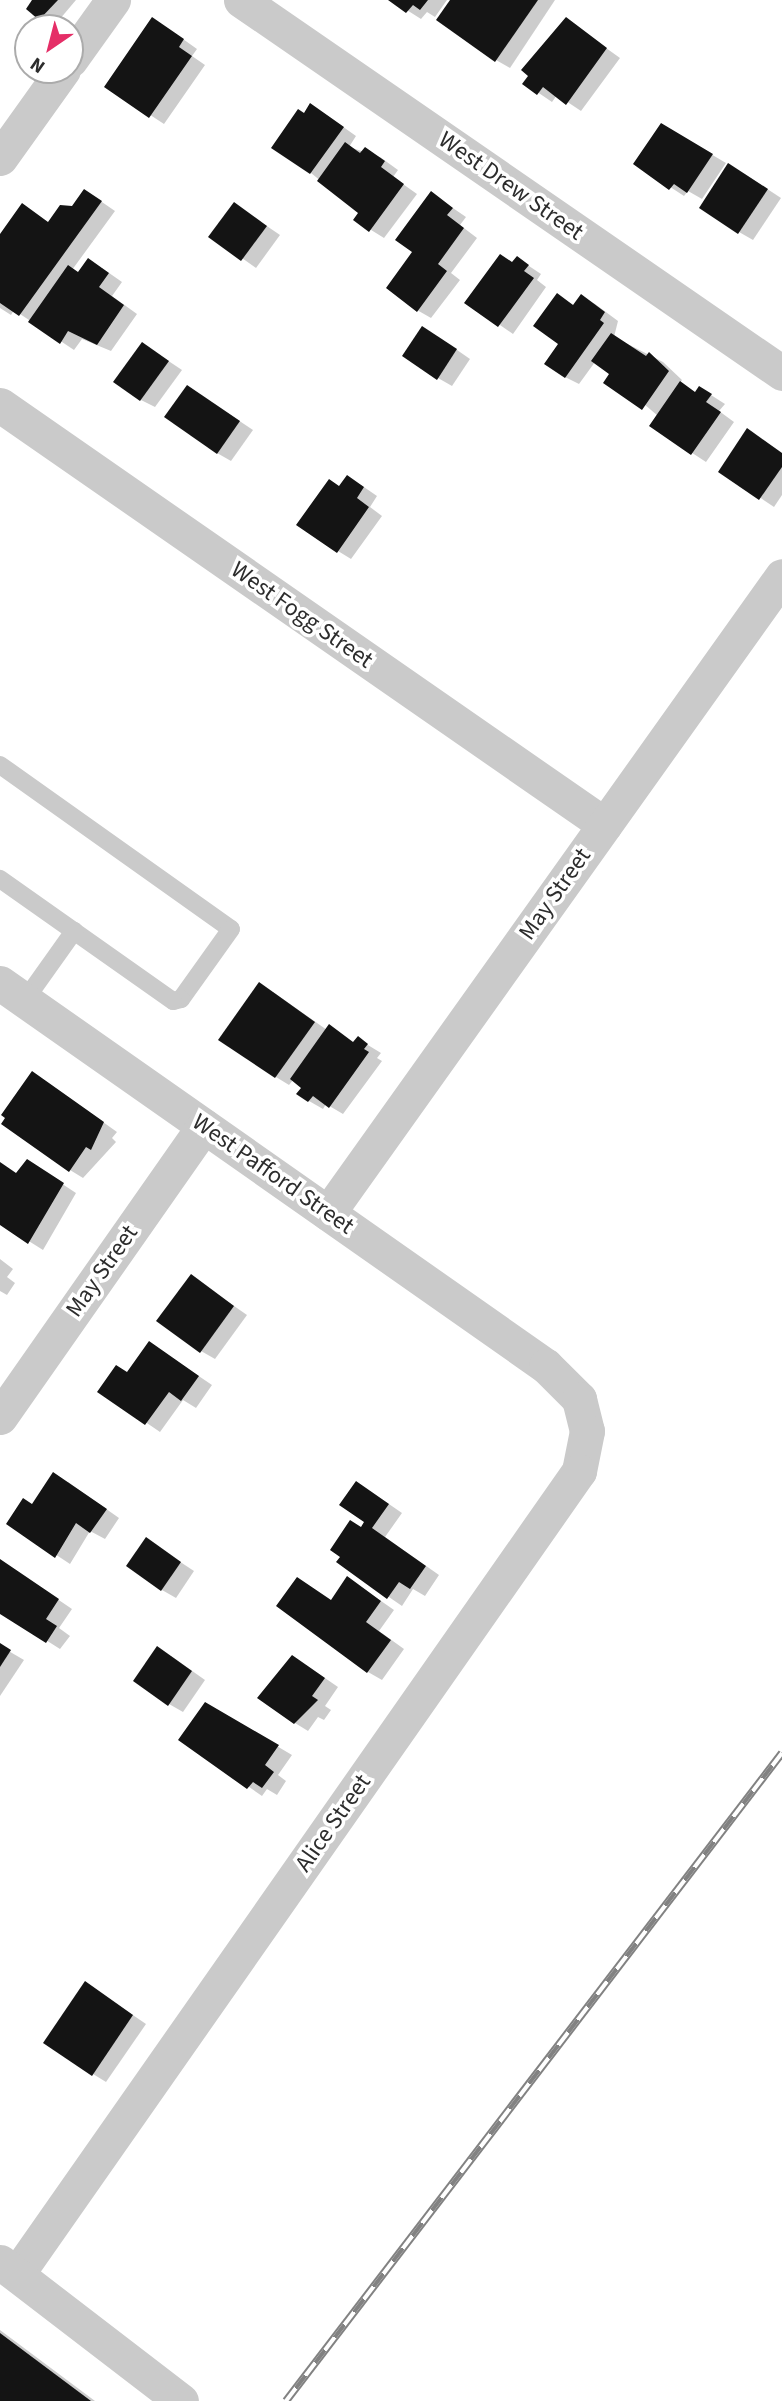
<!DOCTYPE html>
<style>
body{margin:0}
#map{position:relative;width:782px;height:2401px;overflow:hidden;background:#fff;font-family:"Source Sans 3",sans-serif}
div>[style]{position:absolute}
.shadow>*{inset:0;background:#0003}
.building>*{inset:0;background:#141414}
.service>*{height:18px;margin:-9px;padding:0 9px;transform-origin:9px;border-radius:9px;background:#cacaca}
.minor>*{height:35px;margin:-17.5px;padding:0 17.5px;transform-origin:17.5px;border-radius:17.5px;background:#cacaca}
.rail>*{height:8px;margin-top:-4px;transform-origin:0;background:repeating-linear-gradient(90deg,#fff 0 16px,#828282 0 32px);box-sizing:border-box;border-block:2px solid #828282}
span{translate:-50% -50%;white-space:nowrap;text-align:center;line-height:1.15;-webkit-text-stroke:7px #fff;paint-order:stroke}
.street-label{font-size:24px;color:#2d2d2d}
.north{position:absolute;left:14px;top:14px;width:70px;height:70px;box-sizing:border-box;background:#fff;border:2px solid #ababab;border-radius:50%;rotate:215deg;font-size:19px;font-weight:700;line-height:28px;text-align:center;color:#2d2d2d}
.north::after{content:'';display:block;margin:auto;width:24px;height:32px;background:#e52e67;clip-path:polygon(50% 0,100% 100%,50% 72%,0 100%)}
</style>
<div id="map">
<div class="shadow">
<i style="clip-path:polygon(35px 0,76px 0,54px 26px,40px 18px)"></i>
<i style="clip-path:polygon(391px 0,447px 0,435px 17px,427px 12px,421px 19px)"></i>
<i style="clip-path:polygon(452px 0,555px 0,510px 68px,496px 60px)"></i>
<i style="clip-path:polygon(567px 20px,620px 58px,581px 111px,557px 95px,552px 102px,524px 83px)"></i>
<i style="clip-path:polygon(166px 27px,197px 49px,192px 56px,205px 65px,164px 124px,106px 86px)"></i>
<i style="clip-path:polygon(325px 114px,356px 136px,349px 147px,380px 157px,398px 170px,393px 177px,417px 194px,384px 238px,355px 220px,360px 213px,311px 173px,304px 115px)"></i>
<i style="clip-path:polygon(662px 125px,726px 163px,702px 199px,688px 191px,684px 196px,635px 164px)"></i>
<i style="clip-path:polygon(743px 173px,781px 198px,753px 240px,739px 232px)"></i>
<i style="clip-path:polygon(431px 193px,466px 217px,460px 225px,477px 238px,451px 273px,460px 280px,431px 318px,417px 310px)"></i>
<i style="clip-path:polygon(99px 200px,115px 211px,72px 270px,79px 274px,102px 268px,122px 282px,112px 296px,137px 314px,111px 351px,82px 339px,74px 350px,14px 310px,11px 315px,0 308px,0 239px,50px 223px,73px 208px)"></i>
<i style="clip-path:polygon(248px 213px,280px 235px,256px 268px,211px 236px)"></i>
<i style="clip-path:polygon(517px 258px,541px 274px,537px 280px,546px 287px,513px 334px,467px 302px)"></i>
<i style="clip-path:polygon(557px 295px,575px 306px,581px 296px,595px 304px,618px 321px,614px 337px,663px 362px,682px 380px,680px 383px,696px 393px,700px 388px,725px 404px,719px 411px,734px 422px,706px 462px,651px 426px,658px 416px,595px 362px,579px 384px,565px 377px)"></i>
<i style="clip-path:polygon(437px 336px,470px 359px,452px 386px,438px 378px)"></i>
<i style="clip-path:polygon(143px 344px,182px 370px,155px 407px,141px 400px)"></i>
<i style="clip-path:polygon(202px 396px,253px 430px,231px 461px,217px 453px)"></i>
<i style="clip-path:polygon(782px 453px,782px 495px,774px 507px,720px 471px)"></i>
<i style="clip-path:polygon(361px 485px,377px 496px,370px 507px,382px 516px,351px 559px,338px 551px,340px 487px)"></i>
<i style="clip-path:polygon(273px 992px,327px 1030px,355px 1043px,358px 1039px,381px 1053px,377px 1058px,382px 1061px,343px 1114px,326px 1104px,323px 1109px,309px 1101px,299px 1094px,303px 1088px,293px 1080px,289px 1085px,276px 1077px)"></i>
<i style="clip-path:polygon(47px 1082px,117px 1132px,112px 1138px,116px 1142px,83px 1178px,70px 1170px)"></i>
<i style="clip-path:polygon(0 1164px,17px 1175px,41px 1170px,76px 1193px,43px 1250px,0 1223px)"></i>
<i style="clip-path:polygon(0 1259px,13px 1269px,7px 1277px,15px 1283px,7px 1295px,0 1291px)"></i>
<i style="clip-path:polygon(191px 1276px,247px 1315px,215px 1359px,201px 1351px)"></i>
<i style="clip-path:polygon(150px 1343px,212px 1385px,196px 1408px,183px 1400px,160px 1432px,100px 1391px,128px 1374px)"></i>
<i style="clip-path:polygon(68px 1482px,119px 1518px,105px 1539px,90px 1531px,70px 1564px,8px 1523px)"></i>
<i style="clip-path:polygon(370px 1491px,402px 1513px,385px 1537px,439px 1575px,425px 1596px,413px 1589px,402px 1606px,338px 1562px,367px 1522px)"></i>
<i style="clip-path:polygon(147px 1540px,194px 1571px,176px 1598px,162px 1590px)"></i>
<i style="clip-path:polygon(0 1560px,72px 1609px,59px 1628px,70px 1636px,60px 1649px,0 1611px)"></i>
<i style="clip-path:polygon(361px 1587px,394px 1610px,379px 1631px,404px 1649px,382px 1680px,368px 1672px,332px 1601px)"></i>
<i style="clip-path:polygon(0 1646px,24px 1660px,0 1696px)"></i>
<i style="clip-path:polygon(171px 1656px,205px 1680px,183px 1712px,169px 1704px)"></i>
<i style="clip-path:polygon(306px 1665px,338px 1687px,325px 1706px,331px 1710px,324px 1720px,318px 1717px,308px 1731px,295px 1723px)"></i>
<i style="clip-path:polygon(206px 1704px,292px 1755px,278px 1775px,286px 1781px,277px 1795px,267px 1789px,262px 1796px,181px 1740px)"></i>
<i style="clip-path:polygon(99px 1992px,146px 2024px,106px 2082px,93px 2074px)"></i>
<i style="clip-path:polygon(0 2330px,95px 2401px,0 2401px)"></i>
</div>
<div class="building">
<i style="clip-path:polygon(32px 0,58px 0,39px 20px,26px 9px)"></i>
<i style="clip-path:polygon(388px 0,428px 0,420px 10px,413px 5px,406px 13px)"></i>
<i style="clip-path:polygon(450px 0,538px 0,495px 62px,436px 20px)"></i>
<i style="clip-path:polygon(152px 17px,184px 39px,179px 47px,192px 56px,149px 118px,104px 87px)"></i>
<i style="clip-path:polygon(566px 17px,607px 48px,566px 105px,543px 87px,537px 95px,522px 84px,528px 76px,521px 70px)"></i>
<i style="clip-path:polygon(310px 103px,344px 127px,310px 174px,271px 148px,298px 109px,304px 113px)"></i>
<i style="clip-path:polygon(661px 123px,713px 154px,687px 193px,674px 184px,669px 190px,633px 164px)"></i>
<i style="clip-path:polygon(345px 142px,360px 153px,365px 147px,385px 161px,381px 167px,404px 184px,369px 232px,353px 220px,358px 213px,317px 181px)"></i>
<i style="clip-path:polygon(728px 163px,768px 189px,738px 234px,699px 208px)"></i>
<i style="clip-path:polygon(84px 189px,102px 201px,19px 316px,0 303px,0 234px,22px 203px,48px 222px,60px 205px,72px 206px)"></i>
<i style="clip-path:polygon(431px 191px,453px 208px,447px 215px,464px 228px,438px 264px,447px 271px,417px 312px,386px 288px,412px 252px,395px 240px)"></i>
<i style="clip-path:polygon(234px 202px,267px 226px,241px 261px,208px 237px)"></i>
<i style="clip-path:polygon(500px 254px,512px 262px,517px 256px,529px 265px,524px 271px,534px 278px,498px 327px,464px 303px)"></i>
<i style="clip-path:polygon(88px 258px,109px 273px,99px 287px,124px 305px,97px 345px,68px 331px,60px 344px,28px 322px,68px 265px,78px 272px)"></i>
<i style="clip-path:polygon(557px 293px,573px 305px,581px 294px,605px 312px,600px 320px,604px 323px,565px 378px,544px 364px,558px 344px,533px 326px)"></i>
<i style="clip-path:polygon(422px 326px,457px 349px,437px 380px,402px 356px)"></i>
<i style="clip-path:polygon(611px 333px,646px 356px,649px 352px,669px 371px,642px 410px,603px 383px,609px 374px,591px 361px)"></i>
<i style="clip-path:polygon(142px 342px,169px 361px,140px 401px,113px 382px)"></i>
<i style="clip-path:polygon(680px 381px,695px 392px,699px 386px,712px 394px,706px 402px,721px 412px,691px 455px,649px 426px)"></i>
<i style="clip-path:polygon(187px 385px,240px 421px,217px 454px,164px 417px)"></i>
<i style="clip-path:polygon(747px 428px,782px 453px,782px 467px,759px 500px,718px 472px)"></i>
<i style="clip-path:polygon(347px 475px,364px 487px,357px 498px,369px 507px,337px 553px,296px 525px,329px 479px,339px 486px)"></i>
<i style="clip-path:polygon(259px 982px,315px 1022px,275px 1078px,218px 1040px)"></i>
<i style="clip-path:polygon(329px 1024px,353px 1042px,358px 1036px,368px 1044px,364px 1049px,369px 1052px,329px 1108px,313px 1096px,308px 1102px,296px 1094px,301px 1088px,290px 1079px)"></i>
<i style="clip-path:polygon(32px 1071px,104px 1122px,91px 1150px,86px 1147px,69px 1172px,1px 1124px,5px 1118px,1px 1115px)"></i>
<i style="clip-path:polygon(27px 1159px,64px 1183px,28px 1244px,0 1225px,0 1162px,16px 1173px)"></i>
<i style="clip-path:polygon(191px 1274px,234px 1306px,200px 1353px,156px 1321px)"></i>
<i style="clip-path:polygon(149px 1341px,199px 1376px,181px 1401px,169px 1392px,145px 1425px,97px 1392px,116px 1365px,127px 1372px)"></i>
<i style="clip-path:polygon(53px 1472px,107px 1509px,90px 1533px,76px 1523px,55px 1558px,6px 1524px,23px 1498px,32px 1504px)"></i>
<i style="clip-path:polygon(356px 1481px,389px 1504px,372px 1528px,426px 1566px,410px 1589px,399px 1582px,387px 1599px,336px 1562px,340px 1557px,330px 1550px,350px 1520px,361px 1527px,364px 1522px,339px 1505px)"></i>
<i style="clip-path:polygon(146px 1537px,181px 1562px,161px 1591px,126px 1566px)"></i>
<i style="clip-path:polygon(0 1559px,59px 1599px,46px 1619px,57px 1626px,46px 1643px,0 1614px)"></i>
<i style="clip-path:polygon(347px 1576px,381px 1601px,366px 1622px,391px 1640px,367px 1673px,276px 1606px,297px 1577px,331px 1600px)"></i>
<i style="clip-path:polygon(0 1643px,11px 1650px,0 1667px)"></i>
<i style="clip-path:polygon(157px 1646px,192px 1671px,168px 1706px,133px 1681px)"></i>
<i style="clip-path:polygon(292px 1655px,325px 1678px,312px 1696px,318px 1700px,294px 1724px,257px 1698px)"></i>
<i style="clip-path:polygon(205px 1702px,279px 1745px,265px 1765px,274px 1772px,262px 1788px,253px 1782px,247px 1789px,178px 1740px)"></i>
<i style="clip-path:polygon(85px 1981px,133px 2015px,92px 2076px,43px 2043px)"></i>
<i style="clip-path:polygon(0 2333px,91px 2401px,0 2401px)"></i>
</div>
<div class="service">
<i style="left:0;top:765px;width:283px;rotate:35.4deg"></i>
<i style="left:231px;top:929px;width:86px;rotate:125.5deg"></i>
<i style="left:181px;top:999px;width:8px;rotate:166deg"></i>
<i style="left:173px;top:1001px;width:212px;rotate:-144.8deg"></i>
<i style="left:25px;top:1000px;width:85px;rotate:-54.6deg"></i>
</div>
<div class="minor">
<i style="left:241px;top:0;width:657px;rotate:34.58deg"></i>
<i style="left:70px;top:60px;width:74px;rotate:-54.4deg"></i>
<i style="left:0;top:158px;width:108px;rotate:-54.4deg"></i>
<i style="left:0;top:405px;width:736px;rotate:34.77deg"></i>
<i style="left:0;top:983px;width:667px;rotate:35.05deg"></i>
<i style="left:546px;top:1366px;width:47px;rotate:45deg"></i>
<i style="left:579px;top:1399px;width:33px;rotate:76deg"></i>
<i style="left:587px;top:1431px;width:41px;rotate:101.3deg"></i>
<i style="left:579px;top:1471px;width:980px;rotate:124.99deg"></i>
<i style="left:328px;top:1213px;width:782px;rotate:-54.52deg"></i>
<i style="left:0;top:1417px;width:355px;rotate:-55deg"></i>
<i style="left:0;top:2262px;width:228px;rotate:37.5deg"></i>
</div>
<div class="rail">
<i style="left:286px;top:2401px;width:816px;rotate:-52.57deg"></i>
</div>
<div class="street-label">
<span style="left:511px;top:186px;rotate:35deg">West Drew Street</span>
<span style="left:302px;top:615px;rotate:35deg">West Fogg Street</span>
<span style="left:555px;top:894px;rotate:-55deg">May Street</span>
<span style="left:273px;top:1174px;rotate:35deg">West Pafford Street</span>
<span style="left:102px;top:1271px;rotate:-55deg">May Street</span>
<span style="left:333px;top:1823px;rotate:-55deg">Alice Street</span>
</div>
<div class="north">N</div>
</div>
